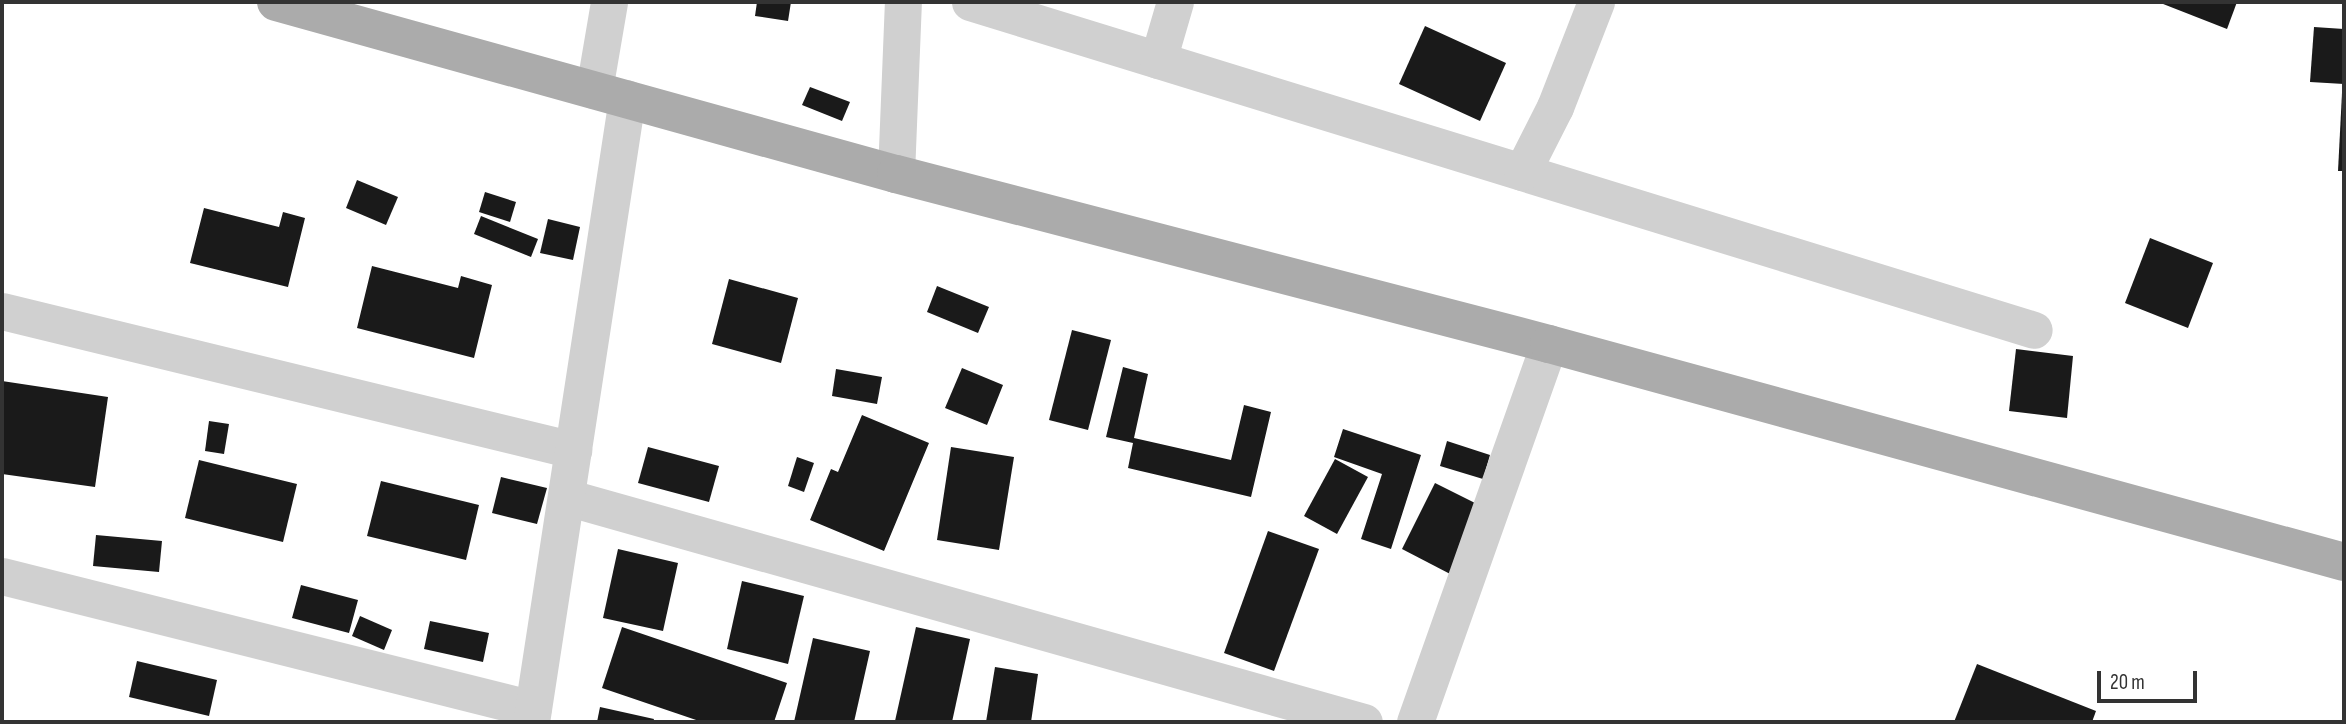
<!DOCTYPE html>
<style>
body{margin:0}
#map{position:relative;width:2346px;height:724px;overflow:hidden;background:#fff;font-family:"Sofia Sans Condensed",sans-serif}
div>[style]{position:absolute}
.building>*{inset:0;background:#1a1a1a}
.minor>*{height:37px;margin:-18.5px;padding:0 18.5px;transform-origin:18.5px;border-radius:18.5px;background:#d0d0d0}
.primary>*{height:38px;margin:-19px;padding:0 19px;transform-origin:19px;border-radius:19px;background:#ababab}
span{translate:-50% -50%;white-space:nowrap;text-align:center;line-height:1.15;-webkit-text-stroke:7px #fff;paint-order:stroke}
.frame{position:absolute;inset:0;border:4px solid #333;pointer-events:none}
.scale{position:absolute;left:2097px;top:671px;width:100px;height:32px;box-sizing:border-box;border:4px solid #333;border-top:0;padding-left:9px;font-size:21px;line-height:24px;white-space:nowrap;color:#333;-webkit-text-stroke:5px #fff;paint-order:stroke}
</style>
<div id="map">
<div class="building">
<i style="clip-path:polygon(757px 2px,791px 2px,788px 21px,755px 16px)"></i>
<i style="clip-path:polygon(2158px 2px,2237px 2px,2227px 29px)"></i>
<i style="clip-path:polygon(1425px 26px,1506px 63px,1480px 121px,1399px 84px)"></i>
<i style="clip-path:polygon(2314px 27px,2344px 29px,2344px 84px,2310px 82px)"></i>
<i style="clip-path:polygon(810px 87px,850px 102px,842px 121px,802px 105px)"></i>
<i style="clip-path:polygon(2342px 93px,2344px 93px,2344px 171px,2338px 171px)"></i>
<i style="clip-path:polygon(357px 180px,398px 197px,386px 225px,346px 208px)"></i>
<i style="clip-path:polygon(485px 192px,516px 202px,510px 222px,479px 212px)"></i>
<i style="clip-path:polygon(204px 208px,279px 227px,283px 212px,305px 218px,288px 287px,190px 263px)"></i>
<i style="clip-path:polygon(481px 216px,538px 239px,531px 257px,474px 234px)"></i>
<i style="clip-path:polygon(548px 219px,580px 227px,573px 260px,540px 253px)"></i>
<i style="clip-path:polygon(2150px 238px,2213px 263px,2188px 328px,2125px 303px)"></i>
<i style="clip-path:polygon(372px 266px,458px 288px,461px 276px,492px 285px,474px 358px,357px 328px)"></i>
<i style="clip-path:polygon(729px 279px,798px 298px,781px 363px,712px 344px)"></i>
<i style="clip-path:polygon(937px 286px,989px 307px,978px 333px,927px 312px)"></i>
<i style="clip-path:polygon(1072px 330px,1111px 340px,1088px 430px,1049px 420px)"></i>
<i style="clip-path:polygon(2016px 349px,2073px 356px,2067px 418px,2009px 411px)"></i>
<i style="clip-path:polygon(1123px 367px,1148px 374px,1134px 438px,1231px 460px,1244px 405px,1271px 412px,1251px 497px,1128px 468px,1133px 443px,1106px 437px)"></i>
<i style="clip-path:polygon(962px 368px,1003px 385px,987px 425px,945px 408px)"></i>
<i style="clip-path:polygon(836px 369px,882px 377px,877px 404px,832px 396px)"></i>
<i style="clip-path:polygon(2px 381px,108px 397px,95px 487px,2px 474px)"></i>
<i style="clip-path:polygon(862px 415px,929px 443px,884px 551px,810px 520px,831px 469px,838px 472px)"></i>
<i style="clip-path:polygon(209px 421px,229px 424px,224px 454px,205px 451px)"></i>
<i style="clip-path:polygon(1343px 429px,1421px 455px,1391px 549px,1361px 539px,1382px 474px,1334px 457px)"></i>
<i style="clip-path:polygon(1447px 441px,1490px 455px,1483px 479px,1440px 466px)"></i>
<i style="clip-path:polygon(648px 447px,719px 466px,709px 502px,638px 483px)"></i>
<i style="clip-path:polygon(951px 447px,1014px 457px,999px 550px,937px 540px)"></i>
<i style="clip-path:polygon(797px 457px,814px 463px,804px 492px,788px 486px)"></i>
<i style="clip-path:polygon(1335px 459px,1368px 477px,1337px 534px,1304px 516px)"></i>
<i style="clip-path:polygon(199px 460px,297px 484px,283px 542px,185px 518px)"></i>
<i style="clip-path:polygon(501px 477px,547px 488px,537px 524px,492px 513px)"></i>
<i style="clip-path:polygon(381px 481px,479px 505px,466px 560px,367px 536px)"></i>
<i style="clip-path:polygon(1435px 483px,1487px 509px,1454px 576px,1402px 549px)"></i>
<i style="clip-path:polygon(1268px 531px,1319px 549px,1274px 671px,1224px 653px)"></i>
<i style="clip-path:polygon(96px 535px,162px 541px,159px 572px,93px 566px)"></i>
<i style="clip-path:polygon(618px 549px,678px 563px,663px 631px,603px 618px)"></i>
<i style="clip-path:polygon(742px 581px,804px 596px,788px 664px,727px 649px)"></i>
<i style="clip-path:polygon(301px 585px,358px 600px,349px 633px,292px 618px)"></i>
<i style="clip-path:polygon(360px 616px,392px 630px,384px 650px,352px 636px)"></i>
<i style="clip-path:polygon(430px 621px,489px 633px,483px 662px,424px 649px)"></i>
<i style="clip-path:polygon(622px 627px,787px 683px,774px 722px,702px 722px,602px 688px)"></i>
<i style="clip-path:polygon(916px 627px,970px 639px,952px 722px,895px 721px)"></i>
<i style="clip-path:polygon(813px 638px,870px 651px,854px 722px,794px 722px)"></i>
<i style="clip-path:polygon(137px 661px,217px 680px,209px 716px,129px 697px)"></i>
<i style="clip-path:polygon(1977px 664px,2096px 711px,2092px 722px,1954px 722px)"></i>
<i style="clip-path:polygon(995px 667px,1038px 674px,1031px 722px,986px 722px)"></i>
<i style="clip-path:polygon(600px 707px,654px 719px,653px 722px,597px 722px)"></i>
</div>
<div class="minor">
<i style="left:970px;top:2px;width:1113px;rotate:17.13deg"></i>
<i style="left:1158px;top:60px;width:60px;rotate:-73.7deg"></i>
<i style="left:594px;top:90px;width:89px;rotate:-80.3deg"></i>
<i style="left:1522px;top:172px;width:73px;rotate:-63.1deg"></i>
<i style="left:1555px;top:107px;width:113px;rotate:-68.7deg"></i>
<i style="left:896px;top:174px;width:172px;rotate:-87.7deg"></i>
<i style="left:2px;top:311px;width:588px;rotate:13.68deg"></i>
<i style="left:566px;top:497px;width:829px;rotate:15.75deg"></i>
<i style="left:2px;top:576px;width:547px;rotate:14.06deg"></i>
<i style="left:531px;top:722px;width:631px;rotate:-81.25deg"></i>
<i style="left:1415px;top:722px;width:401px;rotate:-70.5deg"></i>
</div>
<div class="primary">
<i style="left:276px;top:2px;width:643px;rotate:15.51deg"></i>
<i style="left:896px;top:174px;width:675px;rotate:14.59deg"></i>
<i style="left:1549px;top:344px;width:824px;rotate:15.33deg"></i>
</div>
<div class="frame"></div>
<div class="scale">20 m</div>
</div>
